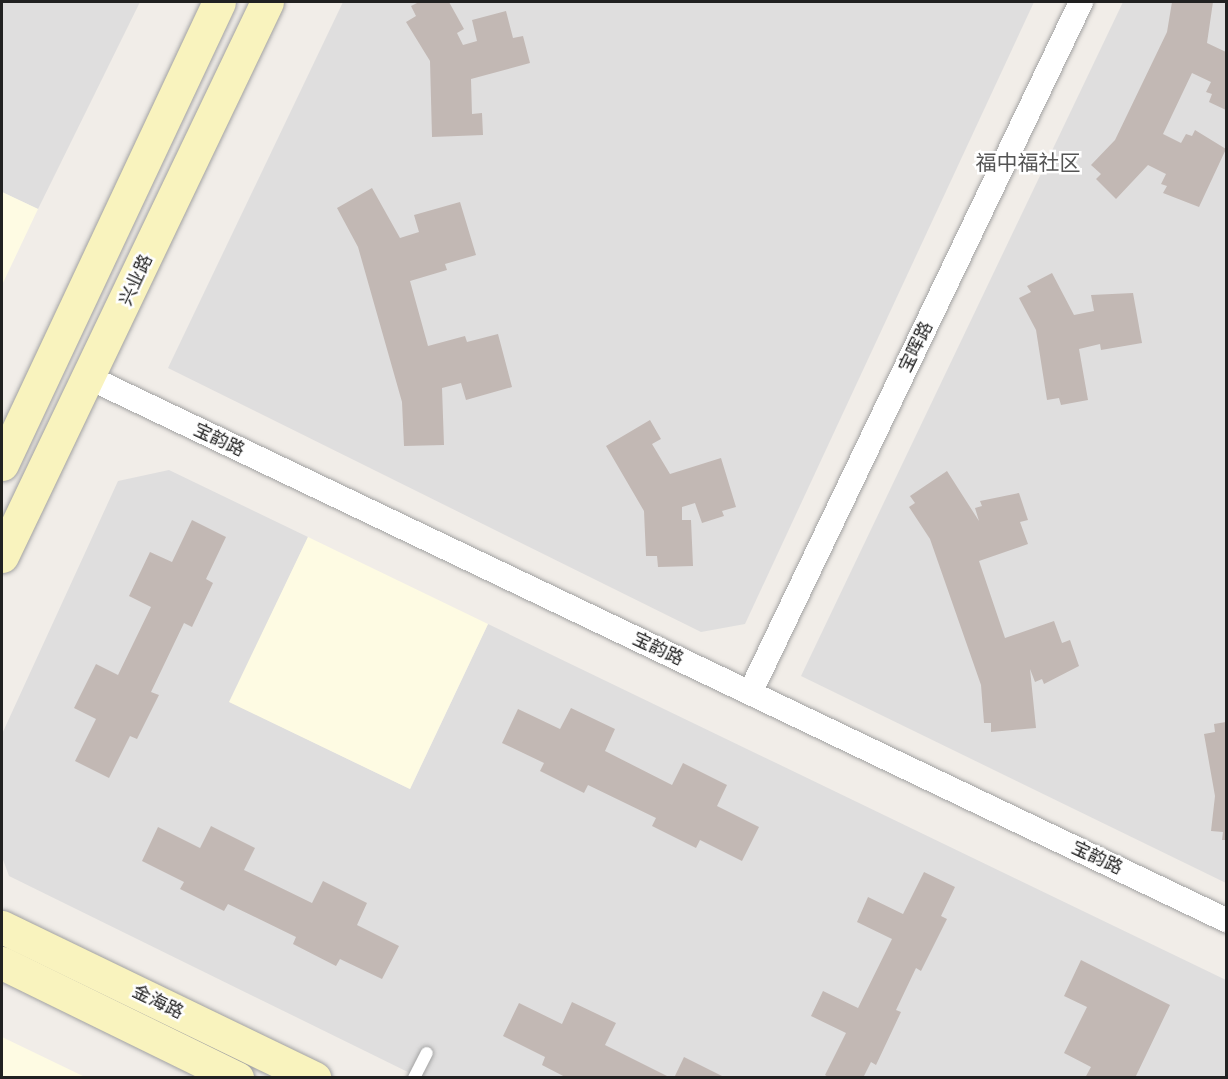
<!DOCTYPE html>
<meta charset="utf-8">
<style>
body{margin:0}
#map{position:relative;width:1228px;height:1079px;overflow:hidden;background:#f1ede8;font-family:Raleway,"Noto Sans SC",sans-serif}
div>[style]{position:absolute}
.residential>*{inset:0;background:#dfdede}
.education>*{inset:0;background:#fefbe3}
.building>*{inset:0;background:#c2b8b4}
.roads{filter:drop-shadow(0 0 2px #a2a2a2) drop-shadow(0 0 2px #a2a2a2)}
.lane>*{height:12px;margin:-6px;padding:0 6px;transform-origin:6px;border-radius:6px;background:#fff}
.street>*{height:24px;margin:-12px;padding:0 12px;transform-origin:12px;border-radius:12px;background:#fff}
.secondary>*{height:33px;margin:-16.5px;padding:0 16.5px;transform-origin:16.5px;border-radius:16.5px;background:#f9f3be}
span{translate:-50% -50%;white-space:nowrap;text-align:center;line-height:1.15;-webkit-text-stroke:5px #fff;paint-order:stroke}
.street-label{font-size:18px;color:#212121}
.quarter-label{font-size:21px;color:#545454}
.frame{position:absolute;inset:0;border:3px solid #212121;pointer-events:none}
</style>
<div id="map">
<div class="residential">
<i style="clip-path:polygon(2px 2px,140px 2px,38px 209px,2px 192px)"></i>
<i style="clip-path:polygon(343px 2px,1034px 2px,745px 624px,701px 632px,168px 368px)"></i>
<i style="clip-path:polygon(1123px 2px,1226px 2px,1226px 883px,801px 676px)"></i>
<i style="clip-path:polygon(169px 470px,308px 537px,230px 702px,410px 789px,488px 624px,1226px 980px,1226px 1077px,418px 1077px,9px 876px,2px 857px,2px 734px,118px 481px)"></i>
</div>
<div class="education">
<i style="clip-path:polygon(2px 192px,38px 209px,2px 285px)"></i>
<i style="clip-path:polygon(308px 537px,488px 624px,410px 789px,229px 702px)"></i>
<i style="clip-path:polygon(2px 1037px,85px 1077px,2px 1077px)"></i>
</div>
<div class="building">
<i style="clip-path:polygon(419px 2px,449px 2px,464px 29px,457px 33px,463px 45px,477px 41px,472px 20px,506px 11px,513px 38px,523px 36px,530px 63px,471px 79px,472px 114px,482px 113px,483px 135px,432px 137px,430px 61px,406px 22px,416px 16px,411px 6px)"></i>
<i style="clip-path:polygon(1172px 2px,1213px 2px,1207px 43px,1226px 52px,1226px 110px,1209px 102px,1212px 94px,1206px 92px,1211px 82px,1192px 73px,1163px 134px,1181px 143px,1186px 134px,1192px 136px,1195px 130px,1226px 149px,1199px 207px,1163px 193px,1167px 186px,1161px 184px,1166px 174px,1148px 165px,1116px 199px,1096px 179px,1101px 174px,1091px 165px,1115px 140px,1167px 32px)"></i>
<i style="clip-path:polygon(372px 188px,400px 238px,419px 232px,414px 215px,460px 202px,476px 255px,445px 264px,447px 270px,410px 281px,428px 346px,465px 336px,467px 342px,498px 334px,512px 387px,466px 400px,461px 383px,442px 388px,444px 445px,404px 446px,402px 402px,358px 247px,337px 208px)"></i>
<i style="clip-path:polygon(1052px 273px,1074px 315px,1094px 311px,1091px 295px,1133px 293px,1142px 343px,1101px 350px,1100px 344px,1079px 349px,1088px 400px,1061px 405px,1059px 398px,1047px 400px,1036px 330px,1019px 298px,1031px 292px,1027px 286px)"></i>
<i style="clip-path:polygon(650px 420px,661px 439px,652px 444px,670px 474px,721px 458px,736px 507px,722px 511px,724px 516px,702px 523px,695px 503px,682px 507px,682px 520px,691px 520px,693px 566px,658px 567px,657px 556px,646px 556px,644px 511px,606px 446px)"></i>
<i style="clip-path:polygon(947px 471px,979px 521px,975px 508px,982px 506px,980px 501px,1019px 493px,1028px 520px,1020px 522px,1028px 544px,979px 561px,1005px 638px,1054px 621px,1062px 643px,1070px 640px,1079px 666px,1044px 684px,1042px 679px,1035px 682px,1030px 669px,1036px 728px,991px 732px,991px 723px,984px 723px,981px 685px,930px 539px,909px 507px,915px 503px,910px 496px)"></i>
<i style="clip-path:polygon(192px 520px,226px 537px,206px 579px,213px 583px,192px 627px,184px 623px,151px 692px,159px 695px,137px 739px,130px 736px,109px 778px,75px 761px,96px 719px,74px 708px,96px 664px,118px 675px,151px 607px,129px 596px,150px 552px,172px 562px)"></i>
<i style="clip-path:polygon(571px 708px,615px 729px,605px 751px,672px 785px,683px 763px,727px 785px,717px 806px,759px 827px,742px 861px,700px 840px,696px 848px,652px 826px,656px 818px,588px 785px,584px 793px,540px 771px,544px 763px,502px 743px,518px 709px,560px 729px)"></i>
<i style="clip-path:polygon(1226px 722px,1226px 840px,1222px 840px,1223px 832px,1211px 831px,1215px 796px,1204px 734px,1215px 732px,1214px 724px)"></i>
<i style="clip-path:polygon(211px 826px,255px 848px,244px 870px,312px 903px,323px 881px,367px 903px,357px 925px,399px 946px,382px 979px,340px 959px,336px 966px,293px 944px,296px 937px,228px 904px,224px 911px,180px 889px,184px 882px,142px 861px,158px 827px,200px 848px)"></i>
<i style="clip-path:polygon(924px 872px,955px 887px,941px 916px,947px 919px,921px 971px,916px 968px,896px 1010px,901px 1012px,876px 1065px,871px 1062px,863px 1078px,830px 1078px,825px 1075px,846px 1033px,811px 1016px,823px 991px,858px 1008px,892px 939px,857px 922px,868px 897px,903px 914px)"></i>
<i style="clip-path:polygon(1081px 960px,1170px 1005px,1135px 1078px,1085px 1078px,1091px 1067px,1064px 1053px,1087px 1007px,1064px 996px)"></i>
<i style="clip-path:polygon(572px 1002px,616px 1023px,605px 1045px,671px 1078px,567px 1078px,542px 1065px,545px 1057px,503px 1036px,519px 1003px,562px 1024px)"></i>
<i style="clip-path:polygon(684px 1057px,726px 1078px,674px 1078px)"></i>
</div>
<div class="roads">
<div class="lane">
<i style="left:414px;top:1078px;width:28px;rotate:-63deg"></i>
</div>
<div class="street">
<i style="left:90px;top:378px;width:1259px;rotate:25.51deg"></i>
<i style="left:750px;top:693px;width:766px;rotate:-64.4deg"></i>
</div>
<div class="secondary">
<i style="left:2px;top:464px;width:510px;rotate:-64.84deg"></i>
<i style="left:2px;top:556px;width:614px;rotate:-64.44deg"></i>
<i style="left:2px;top:927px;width:347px;rotate:25.8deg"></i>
<i style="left:2px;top:963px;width:262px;rotate:26.1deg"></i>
</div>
</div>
<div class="street-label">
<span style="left:136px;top:280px;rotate:-65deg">兴业路</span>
<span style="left:916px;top:347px;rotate:-64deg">宝晖路</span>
<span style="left:219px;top:440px;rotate:25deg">宝韵路</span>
<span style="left:658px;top:649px;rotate:25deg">宝韵路</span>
<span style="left:1097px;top:858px;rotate:25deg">宝韵路</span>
<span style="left:158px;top:1002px;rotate:26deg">金海路</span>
</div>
<div class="quarter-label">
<span style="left:1028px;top:163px">福中福社区</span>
</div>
<div class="frame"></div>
</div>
